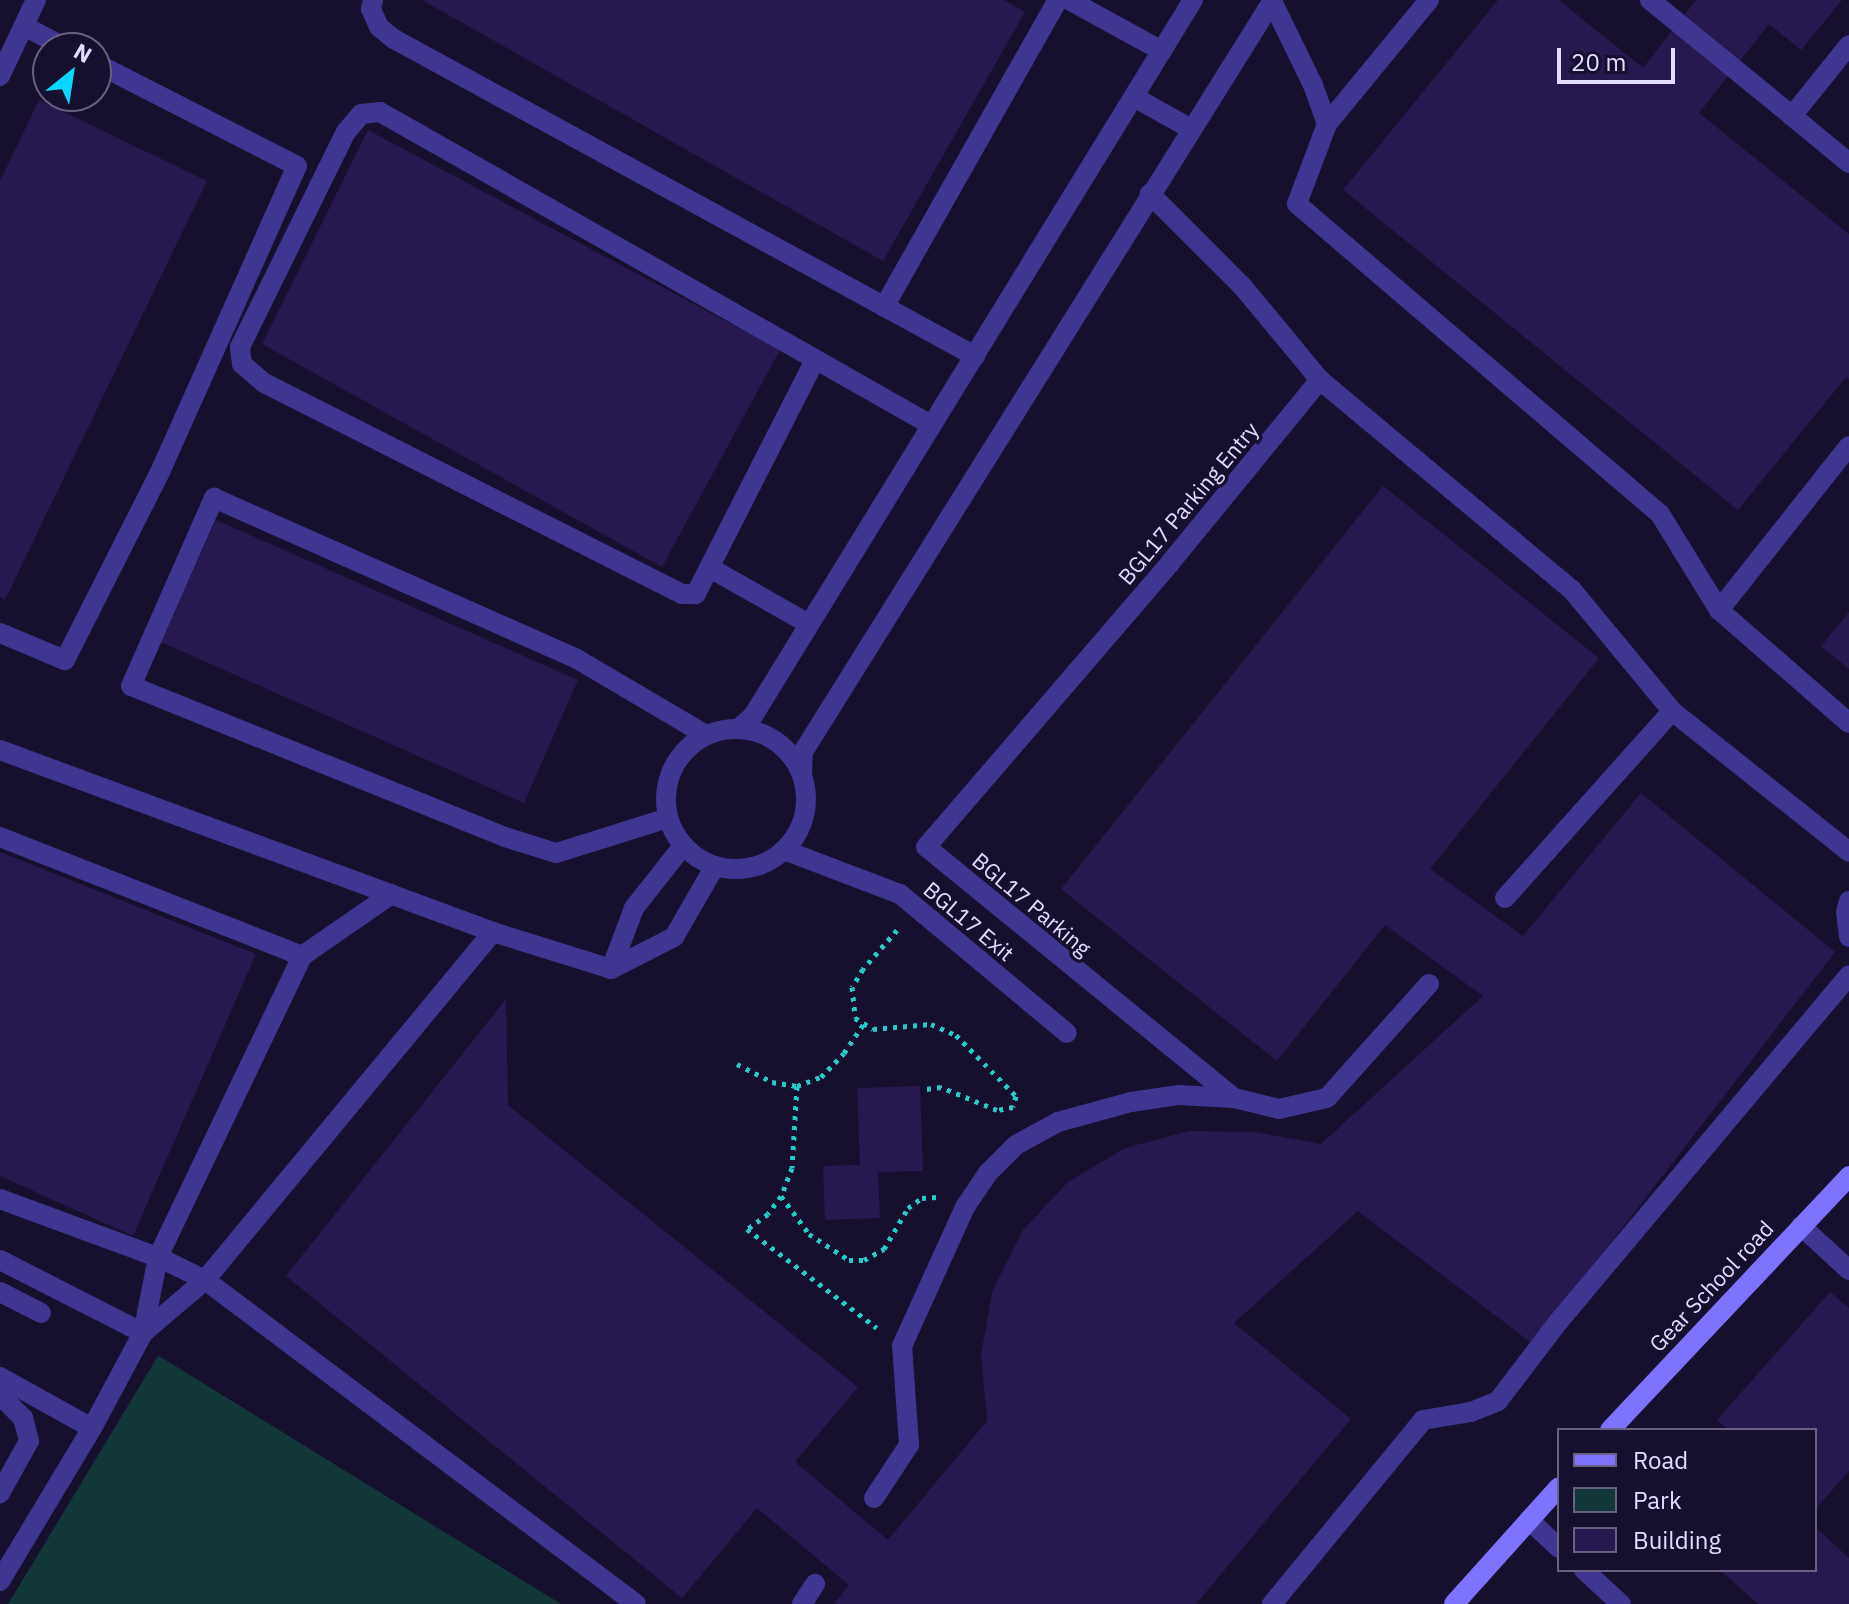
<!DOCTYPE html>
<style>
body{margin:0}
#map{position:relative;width:1849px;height:1604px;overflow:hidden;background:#160f2e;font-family:"IBM Plex Sans",sans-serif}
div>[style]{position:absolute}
.green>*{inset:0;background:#113738}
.building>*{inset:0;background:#271950}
.path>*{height:5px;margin-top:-2.5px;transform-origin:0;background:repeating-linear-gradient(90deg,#25cac9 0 4px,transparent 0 10px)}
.lane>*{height:20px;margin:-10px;padding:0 10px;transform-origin:10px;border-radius:10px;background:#3e3691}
.street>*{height:20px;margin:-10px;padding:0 10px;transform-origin:10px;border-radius:10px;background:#3e3691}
.street>.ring{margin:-10px;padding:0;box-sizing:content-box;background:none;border:20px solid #3e3691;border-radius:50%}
.secondary>*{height:20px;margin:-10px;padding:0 10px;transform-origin:10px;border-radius:10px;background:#7e73ff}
span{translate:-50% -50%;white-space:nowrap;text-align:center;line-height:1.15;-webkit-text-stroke:7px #160f2e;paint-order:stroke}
.street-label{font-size:22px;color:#e2dcff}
.legend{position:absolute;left:1557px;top:1428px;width:260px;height:144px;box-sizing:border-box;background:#160f2e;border:2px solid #686182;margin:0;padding:10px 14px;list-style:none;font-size:24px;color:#e2dcff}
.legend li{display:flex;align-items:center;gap:16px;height:40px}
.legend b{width:40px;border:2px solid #686182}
.north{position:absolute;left:32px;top:32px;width:80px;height:80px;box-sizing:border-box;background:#160f2e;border:2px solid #686182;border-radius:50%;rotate:30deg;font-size:22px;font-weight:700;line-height:32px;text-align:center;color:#e2dcff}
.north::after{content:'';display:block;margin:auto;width:28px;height:36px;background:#08d8ff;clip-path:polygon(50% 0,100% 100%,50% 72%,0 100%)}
.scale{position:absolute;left:1557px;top:48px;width:118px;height:36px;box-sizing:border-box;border:4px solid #e2dcff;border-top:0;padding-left:10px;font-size:24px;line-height:28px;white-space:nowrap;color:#e2dcff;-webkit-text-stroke:6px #160f2e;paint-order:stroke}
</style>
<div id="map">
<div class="green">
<i style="clip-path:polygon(158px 1356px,159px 1356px,561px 1604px,8px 1604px)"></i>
</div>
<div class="building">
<i style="clip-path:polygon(422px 0,1004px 0,1025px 12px,883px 261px)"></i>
<i style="clip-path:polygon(1498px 0,1559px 0,1643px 68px,1696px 0,1842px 0,1801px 50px,1769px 24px,1699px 113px,1849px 234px,1849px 379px,1846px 377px,1738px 510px,1343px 190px)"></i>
<i style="clip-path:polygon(39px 100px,207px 181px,5px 600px,0 597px,0 181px)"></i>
<i style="clip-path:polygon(368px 130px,780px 350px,662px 567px,262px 344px)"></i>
<i style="clip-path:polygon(1383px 486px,1599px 658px,1430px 869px,1523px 936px,1641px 793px,1835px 952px,1533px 1344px,1358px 1211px,1234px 1323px,1351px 1419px,1196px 1604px,834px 1604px,849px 1585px,757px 1508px,682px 1598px,286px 1276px,506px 999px,508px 1105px,858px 1387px,795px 1462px,888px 1540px,987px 1421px,981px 1354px,993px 1289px,1023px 1230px,1068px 1182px,1125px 1148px,1189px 1131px,1255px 1132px,1321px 1144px,1483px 996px,1385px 925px,1277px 1061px,1061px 889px)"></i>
<i style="clip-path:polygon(216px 520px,578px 680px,524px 803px,161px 642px)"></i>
<i style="clip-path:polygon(1849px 612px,1849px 669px,1821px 646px)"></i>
<i style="clip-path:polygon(0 852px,256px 954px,133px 1236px,0 1176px)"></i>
<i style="clip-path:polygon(920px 1086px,923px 1171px,878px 1172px,880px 1218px,825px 1220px,823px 1166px,860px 1165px,857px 1088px)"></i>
<i style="clip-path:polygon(1830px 1292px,1849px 1308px,1849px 1471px,1817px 1507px,1815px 1430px,1729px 1430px,1717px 1420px)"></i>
<i style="clip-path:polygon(1815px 1527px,1849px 1558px,1849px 1604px,1758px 1604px,1720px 1570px,1815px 1570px)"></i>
</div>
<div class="path">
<i style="left:897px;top:930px;width:52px;rotate:131.1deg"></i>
<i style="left:863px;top:969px;width:21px;rotate:121deg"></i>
<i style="left:852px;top:987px;width:31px;rotate:84deg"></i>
<i style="left:855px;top:1018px;width:21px;rotate:31deg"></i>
<i style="left:873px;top:1029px;width:58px;rotate:-4.9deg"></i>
<i style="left:931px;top:1024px;width:27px;rotate:24deg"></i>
<i style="left:956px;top:1035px;width:86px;rotate:45.5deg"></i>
<i style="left:1016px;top:1096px;width:11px;rotate:105deg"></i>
<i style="left:1013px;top:1107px;width:16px;rotate:169deg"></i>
<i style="left:997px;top:1110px;width:61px;rotate:-157.7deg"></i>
<i style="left:941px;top:1087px;width:15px;rotate:172deg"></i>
<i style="left:737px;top:1064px;width:39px;rotate:27deg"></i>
<i style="left:772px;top:1082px;width:25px;rotate:9deg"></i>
<i style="left:797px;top:1086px;width:26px;rotate:-21deg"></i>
<i style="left:821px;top:1077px;width:33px;rotate:-46deg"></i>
<i style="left:844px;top:1053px;width:36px;rotate:-56deg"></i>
<i style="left:797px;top:1086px;width:82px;rotate:93.5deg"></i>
<i style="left:792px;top:1168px;width:30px;rotate:111deg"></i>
<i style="left:781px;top:1196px;width:22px;rotate:126deg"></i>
<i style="left:768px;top:1214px;width:26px;rotate:144deg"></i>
<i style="left:747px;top:1229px;width:163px;rotate:37.3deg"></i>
<i style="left:781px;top:1196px;width:47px;rotate:53.6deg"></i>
<i style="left:809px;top:1234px;width:48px;rotate:33deg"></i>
<i style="left:849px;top:1260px;width:15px"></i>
<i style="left:864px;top:1260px;width:23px;rotate:-29deg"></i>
<i style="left:884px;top:1249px;width:48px;rotate:-59.7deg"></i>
<i style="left:908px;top:1208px;width:17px;rotate:-36deg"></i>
<i style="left:922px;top:1198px;width:15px;rotate:-4deg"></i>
</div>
<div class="lane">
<i style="left:373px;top:0;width:9px;rotate:103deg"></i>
<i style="left:371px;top:9px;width:20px;rotate:66deg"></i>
<i style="left:379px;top:27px;width:19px;rotate:39deg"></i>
<i style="left:394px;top:39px;width:662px;rotate:28.62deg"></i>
<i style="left:1069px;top:0;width:106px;rotate:28.7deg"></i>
<i style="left:1429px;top:0;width:161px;rotate:129.4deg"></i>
<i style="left:1327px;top:124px;width:85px;rotate:110.6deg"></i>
<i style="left:1297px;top:204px;width:477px;rotate:40.5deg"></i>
<i style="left:1660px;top:514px;width:113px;rotate:58.4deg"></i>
<i style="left:1719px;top:610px;width:172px;rotate:41deg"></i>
<i style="left:1650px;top:0;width:183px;rotate:39.2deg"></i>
<i style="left:1792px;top:116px;width:91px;rotate:-51.2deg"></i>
<i style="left:1272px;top:1px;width:93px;rotate:64deg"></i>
<i style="left:1313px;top:85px;width:41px;rotate:70.3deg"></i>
<i style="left:24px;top:26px;width:47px;rotate:27.6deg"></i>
<i style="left:0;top:76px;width:84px;rotate:-64.7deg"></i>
<i style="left:1792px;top:116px;width:74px;rotate:39.5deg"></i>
<i style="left:884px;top:307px;width:353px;rotate:-60.5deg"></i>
<i style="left:815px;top:360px;width:263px;rotate:117deg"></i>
<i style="left:696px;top:594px;width:14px;rotate:180deg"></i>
<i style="left:682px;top:594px;width:468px;rotate:-153.2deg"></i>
<i style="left:264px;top:383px;width:29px;rotate:-139deg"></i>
<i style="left:242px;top:364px;width:17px;rotate:-97deg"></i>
<i style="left:240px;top:347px;width:240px;rotate:-63.8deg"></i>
<i style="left:346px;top:132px;width:23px;rotate:-50deg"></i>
<i style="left:361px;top:114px;width:19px;rotate:-6deg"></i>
<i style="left:380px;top:112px;width:634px;rotate:29.6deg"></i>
<i style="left:1320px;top:380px;width:328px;rotate:39.8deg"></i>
<i style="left:1572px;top:590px;width:157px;rotate:50.4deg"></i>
<i style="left:1672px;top:711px;width:226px;rotate:38.5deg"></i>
<i style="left:710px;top:568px;width:114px;rotate:29.5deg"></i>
<i style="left:1719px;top:610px;width:209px;rotate:-51.6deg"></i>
<i style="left:0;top:633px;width:70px;rotate:22.6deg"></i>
<i style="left:65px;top:660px;width:211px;rotate:-63.2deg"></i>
<i style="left:160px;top:472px;width:335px;rotate:-65.9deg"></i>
<i style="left:297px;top:166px;width:226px;rotate:-152.9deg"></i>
<i style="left:668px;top:818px;width:117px;rotate:162.6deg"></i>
<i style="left:556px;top:853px;width:53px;rotate:-162.6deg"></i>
<i style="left:505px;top:837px;width:403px;rotate:-158deg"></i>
<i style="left:131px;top:686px;width:206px;rotate:-66.2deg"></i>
<i style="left:214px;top:498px;width:397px;rotate:23.9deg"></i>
<i style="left:577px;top:659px;width:150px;rotate:30.5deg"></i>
<i style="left:0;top:837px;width:325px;rotate:21.5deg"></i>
<i style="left:784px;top:850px;width:124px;rotate:20.8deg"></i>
<i style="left:900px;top:894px;width:217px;rotate:39.8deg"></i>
<i style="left:1505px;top:898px;width:251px;rotate:-48.2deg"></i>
<i style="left:1849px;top:901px;width:11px;rotate:105deg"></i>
<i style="left:1846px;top:912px;width:25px;rotate:83deg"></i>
<i style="left:1234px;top:1098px;width:46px;rotate:13.7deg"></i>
<i style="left:1279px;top:1109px;width:49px;rotate:-12.9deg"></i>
<i style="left:1327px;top:1098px;width:153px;rotate:-48.2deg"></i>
<i style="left:0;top:1199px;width:168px;rotate:20.2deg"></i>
<i style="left:158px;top:1257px;width:52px;rotate:26.1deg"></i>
<i style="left:205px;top:1280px;width:539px;rotate:36.93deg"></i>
<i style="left:1801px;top:1226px;width:65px;rotate:42.5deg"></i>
<i style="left:0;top:1260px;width:161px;rotate:27deg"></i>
<i style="left:0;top:1292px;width:46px;rotate:27.1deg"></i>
<i style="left:143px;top:1333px;width:82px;rotate:-40.5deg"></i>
<i style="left:205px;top:1280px;width:452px;rotate:-50.4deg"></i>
<i style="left:0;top:1377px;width:105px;rotate:29deg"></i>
<i style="left:0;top:1395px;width:33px;rotate:45deg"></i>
<i style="left:23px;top:1418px;width:24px;rotate:75deg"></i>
<i style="left:29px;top:1441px;width:60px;rotate:119.1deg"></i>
<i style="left:874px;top:1498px;width:64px;rotate:-56.6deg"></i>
<i style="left:909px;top:1445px;width:99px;rotate:-94deg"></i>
<i style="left:902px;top:1346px;width:153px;rotate:-65.6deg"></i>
<i style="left:965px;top:1207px;width:40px;rotate:-56deg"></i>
<i style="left:987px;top:1174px;width:41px;rotate:-45deg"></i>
<i style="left:1016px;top:1145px;width:48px;rotate:-28.7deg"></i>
<i style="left:1058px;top:1122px;width:76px;rotate:-15.3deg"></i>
<i style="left:1131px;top:1102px;width:49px;rotate:-8.3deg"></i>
<i style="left:1179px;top:1095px;width:55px;rotate:3.1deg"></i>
<i style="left:1234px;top:1098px;width:397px;rotate:-140.8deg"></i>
<i style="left:926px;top:847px;width:374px;rotate:-49.3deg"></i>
<i style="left:1170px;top:563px;width:237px;rotate:-50.7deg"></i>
<i style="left:1320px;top:380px;width:121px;rotate:-129.6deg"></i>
<i style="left:1243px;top:287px;width:132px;rotate:-135deg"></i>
<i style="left:0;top:1581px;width:179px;rotate:-59deg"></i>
<i style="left:92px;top:1428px;width:108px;rotate:-61.8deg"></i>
<i style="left:143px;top:1333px;width:77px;rotate:-78.8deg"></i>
<i style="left:158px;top:1257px;width:334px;rotate:-64.4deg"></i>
<i style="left:302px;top:956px;width:109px;rotate:-34.6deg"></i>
<i style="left:802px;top:1604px;width:24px;rotate:-57deg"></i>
<i style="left:1272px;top:1604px;width:238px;rotate:-50.6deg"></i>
<i style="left:1423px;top:1420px;width:49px;rotate:-9.5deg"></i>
<i style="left:1471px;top:1412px;width:29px;rotate:-22deg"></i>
<i style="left:1498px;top:1401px;width:101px;rotate:-52.7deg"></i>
<i style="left:1559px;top:1321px;width:451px;rotate:-50deg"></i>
</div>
<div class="street">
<i style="left:1134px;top:97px;width:65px;rotate:29.3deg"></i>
<i style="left:738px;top:729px;width:20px;rotate:-41deg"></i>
<i style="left:753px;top:716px;width:840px;rotate:-58.43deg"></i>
<i class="ring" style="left:666px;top:729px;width:120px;height:120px"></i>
<i style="left:0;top:750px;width:526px;rotate:20.26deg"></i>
<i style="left:493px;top:932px;width:124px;rotate:17.4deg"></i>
<i style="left:611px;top:969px;width:71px;rotate:-26.9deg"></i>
<i style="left:674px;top:937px;width:82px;rotate:-60deg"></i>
<i style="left:802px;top:775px;width:23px;rotate:-88deg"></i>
<i style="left:803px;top:752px;width:887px;rotate:-57.99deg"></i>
<i style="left:611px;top:969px;width:65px;rotate:-69.3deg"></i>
<i style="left:634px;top:908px;width:79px;rotate:-51.7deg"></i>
<i style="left:1529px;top:1520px;width:41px;rotate:43deg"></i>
<i style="left:1584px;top:1570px;width:50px;rotate:42.6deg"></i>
</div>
<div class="secondary">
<i style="left:1610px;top:1430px;width:349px;rotate:-46.7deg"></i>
<i style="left:1454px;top:1604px;width:157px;rotate:-48.1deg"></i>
</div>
<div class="street-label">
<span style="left:1188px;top:503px;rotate:-50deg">BGL17 Parking Entry</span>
<span style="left:1032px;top:904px;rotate:40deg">BGL17 Parking</span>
<span style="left:969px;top:921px;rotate:40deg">BGL17 Exit</span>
<span style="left:1711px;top:1286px;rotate:-47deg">Gear School road</span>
</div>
<ul class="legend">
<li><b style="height:10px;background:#7e73ff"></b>Road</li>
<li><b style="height:22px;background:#113738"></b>Park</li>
<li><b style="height:22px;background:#271950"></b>Building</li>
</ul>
<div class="north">N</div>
<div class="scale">20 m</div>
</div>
